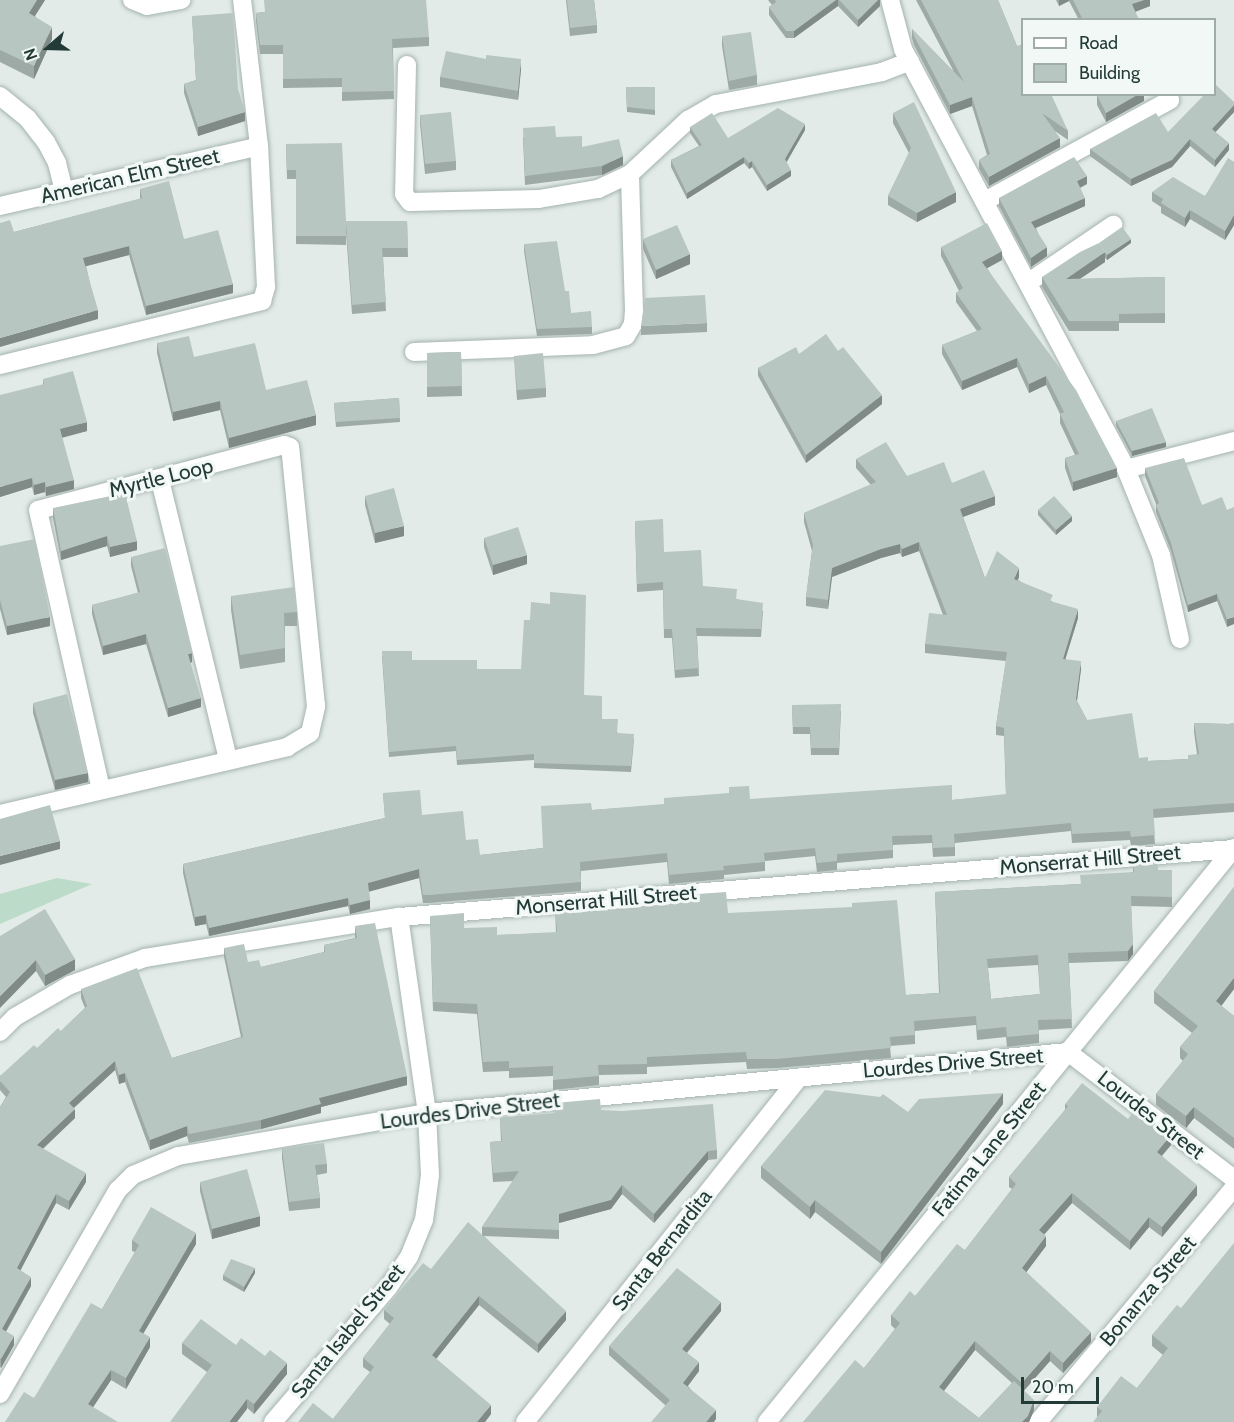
<!DOCTYPE html>
<style>
body{margin:0}
#map{position:relative;width:1234px;height:1422px;overflow:hidden;background:#e2ebe8;font-family:Cabin,sans-serif}
div>[style]{position:absolute}
.green>*{inset:0;background:#bcdbc8}
.roads{filter:drop-shadow(0 0 2px #a5b3af) drop-shadow(0 0 2px #a5b3af)}
.street>*{height:18px;margin:-9px;padding:0 9px;transform-origin:9px;border-radius:9px;background:#fff}
.secondary>*{height:18px;margin:-9px;padding:0 9px;transform-origin:9px;border-radius:9px;background:#fff}
.wall>*{inset:0;background:#9daaa6}
.shaded-wall>*{inset:0;background:#808b87}
.building>*{inset:0;background:#b7c6c1}
span{translate:-50% -50%;white-space:nowrap;text-align:center;line-height:1.15;-webkit-text-stroke:6px #f2f8f6;paint-order:stroke}
.street-label{font-size:21px;color:#233b37}
.legend{position:absolute;left:1021px;top:18px;width:195px;height:78px;box-sizing:border-box;background:#f2f8f6;border:2px solid #9facaa;margin:0;padding:8px 10px;list-style:none;font-size:18px;color:#233b37}
.legend li{display:flex;align-items:center;gap:12px;height:30px}
.legend b{width:30px;border:2px solid #9facaa}
.north{position:absolute;left:18px;top:18px;width:60px;height:60px;-webkit-text-stroke:4px #f2f8f6;paint-order:stroke;rotate:250deg;font-size:16px;font-weight:700;line-height:24px;text-align:center;color:#233b37}
.north::after{content:'';display:block;margin:auto;width:21px;height:27px;background:#233b37;clip-path:polygon(50% 0,100% 100%,50% 72%,0 100%)}
.scale{position:absolute;left:1021px;top:1377px;width:78px;height:27px;box-sizing:border-box;border:3px solid #233b37;border-top:0;padding-left:8px;font-size:18px;line-height:21px;white-space:nowrap;color:#233b37;-webkit-text-stroke:4px #f2f8f6;paint-order:stroke}
</style>
<div id="map">
<div class="green">
<i style="clip-path:polygon(57px 878px,92px 884px,0 924px,0 894px)"></i>
</div>
<div class="roads">
<div class="street">
<i style="left:132px;top:0;width:16px;rotate:22deg"></i>
<i style="left:147px;top:6px;width:35px;rotate:-10deg"></i>
<i style="left:890px;top:0;width:51px;rotate:75.1deg"></i>
<i style="left:903px;top:49px;width:476px;rotate:62deg"></i>
<i style="left:1126px;top:469px;width:112px;rotate:-14.5deg"></i>
<i style="left:407px;top:65px;width:129px;rotate:91.3deg"></i>
<i style="left:404px;top:194px;width:10px;rotate:53deg"></i>
<i style="left:410px;top:202px;width:129px;rotate:-1.3deg"></i>
<i style="left:539px;top:199px;width:60px;rotate:-9.6deg"></i>
<i style="left:598px;top:189px;width:35px;rotate:-25deg"></i>
<i style="left:630px;top:174px;width:79px;rotate:-43deg"></i>
<i style="left:688px;top:120px;width:32px;rotate:-30deg"></i>
<i style="left:716px;top:104px;width:169px;rotate:-10.9deg"></i>
<i style="left:882px;top:72px;width:30px;rotate:-21deg"></i>
<i style="left:0;top:96px;width:36px;rotate:39deg"></i>
<i style="left:28px;top:119px;width:29px;rotate:52deg"></i>
<i style="left:46px;top:142px;width:24px;rotate:62deg"></i>
<i style="left:57px;top:163px;width:30px;rotate:76deg"></i>
<i style="left:985px;top:201px;width:211px;rotate:-28.6deg"></i>
<i style="left:0;top:206px;width:266px;rotate:-13deg"></i>
<i style="left:1029px;top:282px;width:102px;rotate:-34.2deg"></i>
<i style="left:414px;top:352px;width:179px;rotate:-2.2deg"></i>
<i style="left:593px;top:345px;width:34px;rotate:-15deg"></i>
<i style="left:626px;top:336px;width:14px;rotate:-60deg"></i>
<i style="left:633px;top:324px;width:13px;rotate:-86deg"></i>
<i style="left:634px;top:311px;width:137px;rotate:-91.7deg"></i>
<i style="left:0;top:365px;width:270px;rotate:-13.7deg"></i>
<i style="left:262px;top:301px;width:15px;rotate:-74deg"></i>
<i style="left:266px;top:287px;width:141px;rotate:-92.8deg"></i>
<i style="left:259px;top:146px;width:147px;rotate:-96.6deg"></i>
<i style="left:1126px;top:469px;width:93px;rotate:67.9deg"></i>
<i style="left:1161px;top:555px;width:86px;rotate:77.3deg"></i>
<i style="left:160px;top:480px;width:288px;rotate:76.3deg"></i>
<i style="left:0;top:814px;width:295px;rotate:-13.1deg"></i>
<i style="left:287px;top:747px;width:27px;rotate:-31deg"></i>
<i style="left:310px;top:733px;width:28px;rotate:-77deg"></i>
<i style="left:316px;top:706px;width:260px;rotate:-95.7deg"></i>
<i style="left:290px;top:447px;width:6px;rotate:-162deg"></i>
<i style="left:284px;top:445px;width:254px;rotate:165.2deg"></i>
<i style="left:38px;top:510px;width:286px;rotate:77.3deg"></i>
<i style="left:0;top:1032px;width:21px;rotate:-45deg"></i>
<i style="left:15px;top:1017px;width:64px;rotate:-30.2deg"></i>
<i style="left:70px;top:985px;width:80px;rotate:-19.8deg"></i>
<i style="left:145px;top:958px;width:257px;rotate:-9.2deg"></i>
<i style="left:399px;top:917px;width:837px;rotate:-4.66deg"></i>
<i style="left:0;top:1394px;width:236px;rotate:-60deg"></i>
<i style="left:118px;top:1190px;width:21px;rotate:-45deg"></i>
<i style="left:133px;top:1175px;width:49px;rotate:-22.9deg"></i>
<i style="left:178px;top:1156px;width:253px;rotate:-9.8deg"></i>
<i style="left:427px;top:1113px;width:644px;rotate:-5.44deg"></i>
<i style="left:1068px;top:1052px;width:209px;rotate:37.4deg"></i>
<i style="left:273px;top:1422px;width:177px;rotate:-49.4deg"></i>
<i style="left:388px;top:1288px;width:37px;rotate:-56deg"></i>
<i style="left:409px;top:1257px;width:40px;rotate:-68deg"></i>
<i style="left:424px;top:1220px;width:45px;rotate:-82.4deg"></i>
<i style="left:430px;top:1175px;width:62px;rotate:-92.8deg"></i>
<i style="left:427px;top:1113px;width:198px;rotate:-98.1deg"></i>
<i style="left:525px;top:1422px;width:440px;rotate:-51.5deg"></i>
<i style="left:767px;top:1422px;width:740px;rotate:-50.87deg"></i>
</div>
<div class="secondary">
<i style="left:1038px;top:1422px;width:305px;rotate:-50.1deg"></i>
</div>
</div>
<div class="wall">
<i style="clip-path:polygon(0 0,45px 0,35px 16px,52px 39px,34px 79px,0 62px)"></i>
<i style="clip-path:polygon(566px 0,594px 0,597px 25px,597px 33px,570px 36px)"></i>
<i style="clip-path:polygon(768px 0,880px 0,880px 6px,858px 27px,838px 6px,794px 38px,786px 38px,769px 15px,769px 7px,772px 5px)"></i>
<i style="clip-path:polygon(916px 0,998px 0,1017px 46px,1068px 131px,1068px 140px,1055px 131px,1060px 147px,989px 186px,979px 169px,979px 160px,987px 155px,972px 106px,950px 114px,914px 45px,912px 38px,912px 29px,954px 72px)"></i>
<i style="clip-path:polygon(1056px 0,1150px 0,1150px 6px,1135px 12px,1139px 20px,1079px 20px,1069px 1px,1059px 6px)"></i>
<i style="clip-path:polygon(264px 12px,429px 37px,429px 46px,393px 48px,394px 99px,342px 101px,342px 87px,283px 88px,283px 54px,260px 54px,256px 21px,256px 13px)"></i>
<i style="clip-path:polygon(192px 16px,245px 121px,198px 136px,184px 93px,184px 84px,196px 80px)"></i>
<i style="clip-path:polygon(722px 36px,757px 75px,757px 85px,729px 90px,722px 46px)"></i>
<i style="clip-path:polygon(486px 59px,521px 69px,518px 100px,440px 87px,440px 77px)"></i>
<i style="clip-path:polygon(626px 87px,655px 87px,655px 115px,627px 112px)"></i>
<i style="clip-path:polygon(1144px 94px,1144px 101px,1106px 122px,1097px 105px,1097px 95px)"></i>
<i style="clip-path:polygon(1234px 102px,1234px 112px,1215px 132px,1229px 150px,1215px 167px,1190px 146px,1172px 167px,1131px 186px,1090px 156px,1090px 149px,1168px 132px)"></i>
<i style="clip-path:polygon(893px 113px,956px 202px,917px 222px,888px 205px,888px 196px,909px 153px,893px 123px)"></i>
<i style="clip-path:polygon(420px 115px,456px 161px,456px 170px,425px 174px,420px 124px)"></i>
<i style="clip-path:polygon(690px 127px,728px 138px,805px 130px,786px 162px,791px 176px,767px 191px,752px 167px,749px 169px,744px 163px,687px 199px,671px 167px,671px 160px,699px 146px,690px 133px)"></i>
<i style="clip-path:polygon(523px 137px,556px 137px,582px 147px,623px 165px,602px 175px,525px 185px)"></i>
<i style="clip-path:polygon(286px 144px,346px 221px,407px 221px,408px 257px,383px 257px,386px 311px,352px 314px,346px 232px,346px 245px,296px 244px,296px 179px,287px 179px)"></i>
<i style="clip-path:polygon(1234px 162px,1234px 225px,1225px 240px,1190px 219px,1185px 227px,1161px 213px,1161px 207px,1152px 201px,1152px 192px,1205px 196px)"></i>
<i style="clip-path:polygon(1087px 184px,1080px 188px,1085px 206px,1036px 228px,1047px 256px,1031px 267px,999px 206px,999px 198px)"></i>
<i style="clip-path:polygon(140px 189px,184px 239px,233px 293px,146px 315px,129px 255px,86px 266px,98px 319px,14px 232px,140px 199px)"></i>
<i style="clip-path:polygon(643px 239px,690px 264px,656px 279px,643px 249px)"></i>
<i style="clip-path:polygon(1131px 243px,1107px 260px,1105px 258px,1105px 262px,1080px 279px,1165px 277px,1165px 323px,1119px 323px,1119px 331px,1069px 331px,1042px 287px,1042px 277px)"></i>
<i style="clip-path:polygon(524px 244px,565px 291px,571px 313px,592px 327px,592px 334px,537px 336px,524px 251px)"></i>
<i style="clip-path:polygon(941px 247px,1002px 260px,987px 268px,1117px 477px,1073px 491px,1065px 468px,1065px 458px,1075px 455px,1060px 423px,1060px 414px,1046px 385px,1029px 393px,1017px 367px,962px 390px,942px 354px,942px 345px,977px 331px,956px 302px,956px 293px,959px 291px,941px 256px)"></i>
<i style="clip-path:polygon(707px 323px,707px 332px,641px 335px,641px 326px)"></i>
<i style="clip-path:polygon(157px 343px,194px 357px,266px 390px,316px 425px,229px 448px,220px 410px,173px 421px,157px 353px)"></i>
<i style="clip-path:polygon(838px 351px,882px 404px,806px 463px,758px 376px,758px 368px,799px 354px)"></i>
<i style="clip-path:polygon(461px 352px,462px 396px,427px 397px,427px 353px)"></i>
<i style="clip-path:polygon(514px 356px,546px 388px,546px 397px,517px 400px)"></i>
<i style="clip-path:polygon(43px 379px,87px 431px,62px 438px,74px 489px,46px 496px,45px 492px,34px 495px,32px 487px,0 497px,43px 384px)"></i>
<i style="clip-path:polygon(399px 398px,400px 422px,336px 427px,334px 403px)"></i>
<i style="clip-path:polygon(1116px 421px,1166px 447px,1132px 456px,1116px 426px)"></i>
<i style="clip-path:polygon(856px 459px,907px 476px,952px 483px,995px 505px,963px 517px,985px 578px,1019px 577px,1018px 580px,1078px 618px,1065px 659px,1081px 669px,1077px 701px,1087px 720px,1139px 758px,1148px 761px,1188px 759px,1197px 754px,1194px 732px,1194px 723px,1229px 724px,1234px 723px,1234px 812px,1153px 818px,1155px 844px,1131px 846px,1130px 840px,1072px 843px,1071px 831px,955px 843px,955px 856px,933px 857px,932px 843px,893px 845px,893px 858px,837px 863px,837px 870px,817px 872px,815px 856px,765px 861px,765px 871px,724px 875px,724px 879px,669px 884px,667px 862px,581px 871px,581px 891px,429px 903px,423px 903px,419px 878px,369px 891px,370px 909px,350px 914px,348px 906px,209px 936px,206px 924px,195px 926px,183px 873px,183px 864px,385px 818px,383px 793px,466px 840px,480px 855px,543px 848px,592px 810px,750px 799px,952px 800px,1006px 795px,1004px 736px,996px 735px,996px 726px,1006px 661px,925px 653px,925px 644px,943px 615px,919px 551px,902px 557px,900px 553px,881px 558px,832px 577px,828px 609px,806px 606px,806px 597px,812px 551px,804px 522px,804px 513px,871px 485px,856px 468px)"></i>
<i style="clip-path:polygon(1145px 468px,1202px 505px,1227px 510px,1227px 627px,1217px 601px,1188px 612px,1171px 551px,1156px 512px,1156px 504px,1145px 476px)"></i>
<i style="clip-path:polygon(365px 496px,404px 536px,375px 543px,365px 505px)"></i>
<i style="clip-path:polygon(53px 508px,137px 550px,110px 557px,107px 546px,61px 560px,53px 518px)"></i>
<i style="clip-path:polygon(1038px 510px,1072px 521px,1056px 535px,1038px 515px)"></i>
<i style="clip-path:polygon(635px 521px,664px 552px,703px 586px,737px 599px,763px 611px,761px 637px,697px 636px,699px 676px,675px 678px,672px 638px,664px 638px,663px 590px,637px 592px)"></i>
<i style="clip-path:polygon(484px 538px,527px 564px,493px 575px,484px 547px)"></i>
<i style="clip-path:polygon(0 546px,50px 626px,7px 635px,0 609px)"></i>
<i style="clip-path:polygon(131px 557px,192px 662px,190px 663px,201px 707px,168px 717px,146px 644px,103px 655px,92px 614px,92px 605px,138px 593px,131px 566px)"></i>
<i style="clip-path:polygon(231px 596px,297px 612px,297px 626px,285px 626px,285px 662px,240px 669px,231px 610px)"></i>
<i style="clip-path:polygon(382px 656px,412px 660px,477px 669px,585px 695px,602px 719px,618px 733px,634px 739px,631px 772px,534px 768px,534px 760px,457px 765px,456px 751px,389px 757px)"></i>
<i style="clip-path:polygon(33px 703px,88px 782px,55px 790px,33px 713px)"></i>
<i style="clip-path:polygon(792px 705px,841px 711px,839px 755px,811px 755px,810px 734px,793px 734px)"></i>
<i style="clip-path:polygon(evenodd,1133px 859px,1158px 870px,1172px 870px,1172px 907px,1131px 906px,1133px 954px,1128px 961px,1069px 963px,1072px 1028px,1039px 1030px,1039px 1043px,1007px 1047px,1006px 1037px,977px 1040px,976px 1025px,915px 1031px,915px 1044px,890px 1046px,891px 1058px,777px 1068px,747px 1069px,746px 1062px,647px 1067px,647px 1074px,599px 1075px,599px 1085px,553px 1090px,553px 1076px,509px 1078px,509px 1071px,483px 1072px,477px 1014px,433px 1011px,430px 916px,464px 928px,497px 935px,556px 933px,555px 906px,583px 912px,670px 906px,670px 896px,728px 913px,906px 995px,939px 993px,935px 892px,1080px 884px,1133px 872px,1133px 859px,1038px 965px,1040px 994px,991px 999px,988px 968px,1038px 965px)"></i>
<i style="clip-path:polygon(1234px 887px,1234px 989px,1221px 1006px,1234px 1016px,1234px 1149px,1194px 1118px,1186px 1128px,1156px 1105px,1156px 1094px,1183px 1061px,1180px 1058px,1180px 1047px,1192px 1033px,1154px 1003px,1154px 991px)"></i>
<i style="clip-path:polygon(355px 926px,407px 1085px,321px 1107px,321px 1113px,261px 1129px,189px 1143px,187px 1136px,150px 1150px,125px 1082px,119px 1084px,115px 1070px,74px 1108px,75px 1118px,43px 1149px,86px 1182px,69px 1210px,56px 1203px,20px 1270px,31px 1286px,6px 1332px,14px 1345px,1px 1368px,0 1367px,0 1107px,6px 1097px,0 1090px,0 1076px,61px 1031px,85px 1008px,81px 998px,81px 989px,172px 1058px,241px 1037px,224px 957px,224px 948px,248px 962px,261px 967px,324px 952px,324px 945px,355px 938px)"></i>
<i style="clip-path:polygon(0 936px,75px 970px,45px 986px,36px 971px)"></i>
<i style="clip-path:polygon(1003px 1104px,881px 1264px,815px 1212px,810px 1219px,761px 1178px,761px 1166px,908px 1112px)"></i>
<i style="clip-path:polygon(evenodd,1065px 1104px,1128px 1119px,1171px 1145px,1162px 1156px,1197px 1195px,1162px 1237px,1149px 1227px,1130px 1250px,1072px 1203px,1044px 1235px,1046px 1246px,1026px 1272px,1091px 1342px,1063px 1373px,1050px 1361px,1024px 1390px,1034px 1410px,1029px 1422px,803px 1422px,864px 1368px,895px 1329px,891px 1325px,891px 1315px,915px 1296px,965px 1250px,1012px 1189px,1009px 1187px,1009px 1177px,1065px 1110px,1065px 1104px,975px 1350px,1012px 1383px,979px 1418px,944px 1391px,975px 1350px)"></i>
<i style="clip-path:polygon(601px 1110px,717px 1150px,717px 1159px,708px 1160px,654px 1223px,622px 1194px,611px 1209px,559px 1223px,559px 1239px,484px 1236px,566px 1320px,538px 1353px,479px 1305px,436px 1359px,491px 1414px,485px 1422px,298px 1422px,333px 1419px,370px 1372px,363px 1367px,363px 1358px,390px 1324px,384px 1319px,384px 1310px,431px 1269px,482px 1235px,482px 1227px,513px 1181px,493px 1182px,490px 1142px,501px 1141px,500px 1118px)"></i>
<i style="clip-path:polygon(282px 1148px,327px 1164px,327px 1173px,317px 1175px,320px 1198px,320px 1208px,289px 1211px,282px 1158px)"></i>
<i style="clip-path:polygon(200px 1182px,260px 1226px,212px 1239px,200px 1191px)"></i>
<i style="clip-path:polygon(132px 1240px,196px 1244px,143px 1333px,150px 1347px,126px 1389px,111px 1380px,93px 1407px,34px 1398px,102px 1309px,135px 1252px,132px 1251px)"></i>
<i style="clip-path:polygon(255px 1273px,244px 1292px,223px 1280px,223px 1275px)"></i>
<i style="clip-path:polygon(1181px 1308px,1234px 1422px,1097px 1417px,1097px 1407px,1137px 1388px,1163px 1355px,1152px 1346px,1152px 1335px)"></i>
<i style="clip-path:polygon(721px 1311px,687px 1353px,699px 1371px,688px 1386px,716px 1419px,665px 1405px,609px 1355px,609px 1346px)"></i>
<i style="clip-path:polygon(182px 1343px,236px 1345px,287px 1374px,254px 1414px,207px 1372px,182px 1354px)"></i>
</div>
<div class="shaded-wall">
<i style="clip-path:polygon(37px 0,45px 0,29px 25px,29px 13px)"></i>
<i style="clip-path:polygon(836px 0,838px 0,838px 6px,794px 38px,794px 31px)"></i>
<i style="clip-path:polygon(878px 0,880px 0,880px 6px,858px 27px,858px 20px)"></i>
<i style="clip-path:polygon(1059px 0,1069px 0,1069px 1px,1059px 6px)"></i>
<i style="clip-path:polygon(1144px 0,1150px 0,1150px 6px,1132px 13px,1132px 4px)"></i>
<i style="clip-path:polygon(52px 27px,52px 39px,34px 79px,34px 66px)"></i>
<i style="clip-path:polygon(521px 59px,521px 69px,518px 100px,518px 91px)"></i>
<i style="clip-path:polygon(1139px 94px,1144px 94px,1144px 101px,1106px 122px,1106px 113px)"></i>
<i style="clip-path:polygon(972px 97px,972px 106px,950px 114px,950px 105px)"></i>
<i style="clip-path:polygon(1234px 105px,1234px 112px,1212px 136px,1212px 129px)"></i>
<i style="clip-path:polygon(245px 112px,245px 121px,198px 136px,198px 127px)"></i>
<i style="clip-path:polygon(805px 124px,805px 130px,785px 165px,785px 159px)"></i>
<i style="clip-path:polygon(1060px 138px,1060px 147px,989px 186px,989px 177px)"></i>
<i style="clip-path:polygon(1190px 139px,1190px 146px,1172px 167px,1131px 186px,1131px 179px)"></i>
<i style="clip-path:polygon(1229px 143px,1229px 150px,1215px 167px,1215px 160px)"></i>
<i style="clip-path:polygon(623px 156px,623px 165px,602px 175px,602px 166px)"></i>
<i style="clip-path:polygon(744px 157px,744px 163px,687px 199px,687px 193px)"></i>
<i style="clip-path:polygon(752px 161px,752px 167px,749px 169px,749px 163px)"></i>
<i style="clip-path:polygon(791px 170px,791px 176px,767px 191px,767px 185px)"></i>
<i style="clip-path:polygon(1087px 176px,1087px 184px,1077px 189px,1077px 181px)"></i>
<i style="clip-path:polygon(956px 192px,956px 202px,917px 222px,917px 213px)"></i>
<i style="clip-path:polygon(1085px 198px,1085px 206px,1031px 230px,1031px 222px)"></i>
<i style="clip-path:polygon(1190px 210px,1190px 219px,1185px 227px,1185px 218px)"></i>
<i style="clip-path:polygon(1234px 215px,1234px 225px,1225px 240px,1225px 231px)"></i>
<i style="clip-path:polygon(1131px 239px,1131px 243px,1107px 260px,1107px 255px)"></i>
<i style="clip-path:polygon(129px 246px,129px 255px,83px 267px,83px 258px)"></i>
<i style="clip-path:polygon(1047px 247px,1047px 256px,1031px 267px,1031px 258px)"></i>
<i style="clip-path:polygon(1002px 251px,1002px 260px,982px 271px,982px 262px)"></i>
<i style="clip-path:polygon(1105px 252px,1105px 262px,1066px 288px,1066px 279px)"></i>
<i style="clip-path:polygon(690px 254px,690px 264px,656px 279px,656px 270px)"></i>
<i style="clip-path:polygon(233px 284px,233px 293px,146px 315px,146px 306px)"></i>
<i style="clip-path:polygon(98px 310px,98px 319px,0 347px,0 338px)"></i>
<i style="clip-path:polygon(1017px 358px,1017px 367px,962px 390px,962px 381px)"></i>
<i style="clip-path:polygon(1046px 376px,1046px 385px,1029px 393px,1029px 384px)"></i>
<i style="clip-path:polygon(882px 395px,882px 404px,806px 463px,806px 455px)"></i>
<i style="clip-path:polygon(220px 401px,220px 410px,173px 421px,173px 412px)"></i>
<i style="clip-path:polygon(316px 415px,316px 425px,229px 448px,229px 438px)"></i>
<i style="clip-path:polygon(87px 422px,87px 431px,60px 438px,60px 429px)"></i>
<i style="clip-path:polygon(1166px 442px,1166px 447px,1132px 456px,1132px 451px)"></i>
<i style="clip-path:polygon(1117px 468px,1117px 477px,1073px 491px,1073px 482px)"></i>
<i style="clip-path:polygon(32px 478px,32px 487px,0 497px,0 487px)"></i>
<i style="clip-path:polygon(74px 480px,74px 489px,46px 496px,46px 487px)"></i>
<i style="clip-path:polygon(45px 482px,45px 492px,34px 495px,34px 485px)"></i>
<i style="clip-path:polygon(995px 496px,995px 505px,960px 518px,960px 509px)"></i>
<i style="clip-path:polygon(1072px 516px,1072px 521px,1056px 535px,1056px 530px)"></i>
<i style="clip-path:polygon(404px 526px,404px 536px,375px 543px,375px 533px)"></i>
<i style="clip-path:polygon(107px 536px,107px 546px,61px 560px,61px 551px)"></i>
<i style="clip-path:polygon(137px 541px,137px 550px,110px 557px,110px 547px)"></i>
<i style="clip-path:polygon(919px 542px,919px 551px,902px 557px,902px 549px)"></i>
<i style="clip-path:polygon(900px 544px,900px 553px,881px 558px,832px 577px,828px 609px,828px 600px,832px 568px,881px 549px)"></i>
<i style="clip-path:polygon(527px 555px,527px 564px,493px 575px,493px 565px)"></i>
<i style="clip-path:polygon(1019px 568px,1019px 577px,1014px 587px,1014px 579px)"></i>
<i style="clip-path:polygon(1217px 594px,1217px 601px,1188px 612px,1188px 605px)"></i>
<i style="clip-path:polygon(1078px 609px,1078px 618px,1063px 667px,1063px 659px)"></i>
<i style="clip-path:polygon(50px 617px,50px 626px,7px 635px,7px 626px)"></i>
<i style="clip-path:polygon(1234px 617px,1234px 624px,1227px 627px,1227px 619px)"></i>
<i style="clip-path:polygon(146px 634px,146px 644px,103px 655px,103px 646px)"></i>
<i style="clip-path:polygon(192px 653px,192px 662px,188px 664px,188px 654px)"></i>
<i style="clip-path:polygon(1081px 661px,1081px 669px,1076px 708px,1076px 699px)"></i>
<i style="clip-path:polygon(201px 698px,201px 707px,168px 717px,168px 708px)"></i>
<i style="clip-path:polygon(88px 773px,88px 782px,55px 790px,55px 780px)"></i>
<i style="clip-path:polygon(60px 841px,60px 849px,0 865px,0 856px)"></i>
<i style="clip-path:polygon(419px 869px,419px 878px,368px 892px,368px 883px)"></i>
<i style="clip-path:polygon(348px 898px,348px 906px,209px 936px,209px 928px)"></i>
<i style="clip-path:polygon(370px 900px,370px 909px,350px 914px,350px 905px)"></i>
<i style="clip-path:polygon(206px 915px,206px 924px,195px 926px,195px 917px)"></i>
<i style="clip-path:polygon(1133px 944px,1133px 954px,1128px 961px,1128px 951px)"></i>
<i style="clip-path:polygon(75px 959px,75px 970px,45px 986px,45px 975px)"></i>
<i style="clip-path:polygon(36px 960px,36px 971px,0 1008px,0 996px)"></i>
<i style="clip-path:polygon(1234px 978px,1234px 989px,1216px 1013px,1216px 1001px)"></i>
<i style="clip-path:polygon(115px 1061px,115px 1070px,69px 1112px,69px 1103px)"></i>
<i style="clip-path:polygon(125px 1073px,125px 1082px,119px 1084px,119px 1075px)"></i>
<i style="clip-path:polygon(407px 1076px,407px 1085px,321px 1107px,321px 1113px,261px 1129px,261px 1120px,319px 1098px)"></i>
<i style="clip-path:polygon(1003px 1093px,1003px 1104px,881px 1264px,881px 1252px)"></i>
<i style="clip-path:polygon(1194px 1107px,1194px 1118px,1186px 1128px,1186px 1116px)"></i>
<i style="clip-path:polygon(75px 1109px,75px 1118px,37px 1154px,37px 1145px)"></i>
<i style="clip-path:polygon(187px 1126px,187px 1136px,150px 1150px,150px 1140px)"></i>
<i style="clip-path:polygon(1171px 1135px,1171px 1145px,1157px 1161px,1157px 1152px)"></i>
<i style="clip-path:polygon(708px 1151px,708px 1160px,654px 1223px,654px 1214px)"></i>
<i style="clip-path:polygon(86px 1173px,86px 1182px,69px 1210px,69px 1201px)"></i>
<i style="clip-path:polygon(622px 1185px,622px 1194px,611px 1209px,559px 1223px,559px 1239px,559px 1214px)"></i>
<i style="clip-path:polygon(1197px 1185px,1197px 1195px,1162px 1237px,1162px 1227px)"></i>
<i style="clip-path:polygon(1072px 1193px,1072px 1203px,1039px 1240px,1039px 1230px)"></i>
<i style="clip-path:polygon(56px 1194px,56px 1203px,17px 1277px,17px 1268px)"></i>
<i style="clip-path:polygon(815px 1200px,815px 1212px,810px 1219px,810px 1207px)"></i>
<i style="clip-path:polygon(260px 1216px,260px 1226px,212px 1239px,212px 1229px)"></i>
<i style="clip-path:polygon(1149px 1217px,1149px 1227px,1130px 1250px,1130px 1241px)"></i>
<i style="clip-path:polygon(196px 1233px,196px 1244px,139px 1341px,139px 1331px)"></i>
<i style="clip-path:polygon(1046px 1236px,1046px 1246px,1022px 1278px,1022px 1268px)"></i>
<i style="clip-path:polygon(255px 1268px,255px 1273px,244px 1292px,244px 1287px)"></i>
<i style="clip-path:polygon(31px 1277px,31px 1286px,2px 1338px,2px 1329px)"></i>
<i style="clip-path:polygon(479px 1296px,479px 1305px,432px 1364px,432px 1355px)"></i>
<i style="clip-path:polygon(721px 1302px,721px 1311px,682px 1358px,682px 1349px)"></i>
<i style="clip-path:polygon(566px 1311px,566px 1320px,538px 1353px,538px 1344px)"></i>
<i style="clip-path:polygon(1091px 1332px,1091px 1342px,1063px 1373px,1063px 1363px)"></i>
<i style="clip-path:polygon(14px 1336px,14px 1345px,1px 1368px,1px 1359px)"></i>
<i style="clip-path:polygon(150px 1337px,150px 1347px,126px 1389px,126px 1378px)"></i>
<i style="clip-path:polygon(975px 1341px,975px 1350px,939px 1397px,939px 1387px)"></i>
<i style="clip-path:polygon(1050px 1351px,1050px 1361px,1022px 1393px,1022px 1383px)"></i>
<i style="clip-path:polygon(699px 1362px,699px 1371px,683px 1392px,683px 1383px)"></i>
<i style="clip-path:polygon(287px 1363px,287px 1374px,254px 1414px,254px 1404px)"></i>
<i style="clip-path:polygon(111px 1370px,111px 1380px,88px 1415px,88px 1404px)"></i>
<i style="clip-path:polygon(247px 1399px,247px 1409px,237px 1422px,229px 1422px)"></i>
<i style="clip-path:polygon(1034px 1400px,1034px 1410px,1029px 1422px,1022px 1422px)"></i>
<i style="clip-path:polygon(491px 1405px,491px 1414px,485px 1422px,477px 1422px)"></i>
<i style="clip-path:polygon(716px 1410px,716px 1419px,714px 1422px,706px 1422px)"></i>
</div>
<div class="building">
<i style="clip-path:polygon(0 0,37px 0,29px 13px,52px 27px,34px 66px,0 50px)"></i>
<i style="clip-path:polygon(264px 0,426px 0,429px 37px,392px 39px,394px 91px,342px 92px,342px 78px,283px 79px,283px 45px,260px 45px,256px 13px,265px 12px)"></i>
<i style="clip-path:polygon(567px 0,594px 0,597px 25px,570px 28px)"></i>
<i style="clip-path:polygon(775px 0,836px 0,794px 31px,786px 31px,769px 7px,776px 2px)"></i>
<i style="clip-path:polygon(839px 0,878px 0,858px 20px)"></i>
<i style="clip-path:polygon(921px 0,998px 0,1017px 46px,1023px 44px,1023px 94px,1051px 94px,1068px 131px,1042px 113px,1060px 138px,989px 177px,979px 160px,990px 154px,972px 97px,950px 105px,914px 36px,912px 29px,964px 82px)"></i>
<i style="clip-path:polygon(1073px 0,1144px 0,1132px 4px,1139px 20px,1083px 20px)"></i>
<i style="clip-path:polygon(233px 13px,238px 89px,245px 112px,198px 127px,184px 84px,196px 80px,192px 16px)"></i>
<i style="clip-path:polygon(751px 32px,757px 75px,729px 81px,722px 36px)"></i>
<i style="clip-path:polygon(446px 51px,486px 59px,486px 55px,521px 59px,518px 91px,440px 77px)"></i>
<i style="clip-path:polygon(1215px 84px,1234px 102px,1234px 105px,1212px 129px,1229px 143px,1215px 160px,1190px 139px,1172px 160px,1131px 179px,1090px 149px,1156px 113px,1168px 132px,1205px 94px,1215px 94px)"></i>
<i style="clip-path:polygon(626px 87px,655px 87px,655px 110px,627px 107px)"></i>
<i style="clip-path:polygon(1099px 94px,1139px 94px,1106px 113px,1097px 95px)"></i>
<i style="clip-path:polygon(914px 102px,956px 192px,917px 213px,888px 196px,911px 148px,893px 113px)"></i>
<i style="clip-path:polygon(778px 108px,805px 124px,785px 159px,791px 170px,767px 185px,752px 161px,749px 163px,744px 157px,687px 193px,671px 160px,702px 145px,690px 127px,712px 113px,728px 138px)"></i>
<i style="clip-path:polygon(451px 112px,456px 161px,425px 164px,420px 115px)"></i>
<i style="clip-path:polygon(555px 126px,556px 137px,582px 136px,582px 147px,619px 139px,623px 156px,602px 166px,525px 176px,523px 128px)"></i>
<i style="clip-path:polygon(342px 143px,346px 221px,407px 221px,408px 248px,382px 248px,386px 302px,352px 305px,346px 223px,346px 236px,296px 236px,296px 170px,287px 170px,286px 144px)"></i>
<i style="clip-path:polygon(1074px 157px,1087px 176px,1077px 181px,1085px 198px,1031px 222px,1047px 247px,1031px 258px,999px 198px)"></i>
<i style="clip-path:polygon(1228px 158px,1234px 162px,1234px 215px,1225px 231px,1190px 210px,1185px 218px,1161px 203px,1163px 199px,1152px 192px,1173px 177px,1205px 196px)"></i>
<i style="clip-path:polygon(169px 181px,184px 239px,218px 230px,233px 284px,146px 306px,129px 246px,83px 258px,98px 310px,0 338px,0 223px,10px 220px,14px 232px,142px 198px,140px 189px)"></i>
<i style="clip-path:polygon(987px 223px,1002px 251px,982px 262px,1076px 390px,1117px 468px,1073px 482px,1065px 458px,1079px 454px,1060px 414px,1064px 412px,1046px 376px,1029px 384px,1017px 358px,962px 381px,942px 345px,982px 329px,956px 293px,963px 288px,941px 247px)"></i>
<i style="clip-path:polygon(677px 225px,690px 254px,656px 270px,643px 239px)"></i>
<i style="clip-path:polygon(1122px 227px,1131px 239px,1107px 255px,1099px 243px)"></i>
<i style="clip-path:polygon(557px 241px,565px 291px,569px 291px,571px 313px,591px 311px,592px 327px,537px 329px,524px 244px)"></i>
<i style="clip-path:polygon(1099px 243px,1105px 252px,1066px 279px,1165px 277px,1165px 313px,1119px 314px,1119px 321px,1069px 321px,1042px 277px,1080px 252px)"></i>
<i style="clip-path:polygon(705px 295px,707px 323px,641px 326px,645px 298px)"></i>
<i style="clip-path:polygon(826px 334px,838px 351px,843px 347px,882px 395px,806px 455px,758px 368px,796px 347px,799px 354px)"></i>
<i style="clip-path:polygon(189px 336px,194px 357px,255px 343px,266px 390px,307px 380px,316px 415px,229px 438px,220px 401px,173px 412px,157px 343px)"></i>
<i style="clip-path:polygon(461px 352px,462px 386px,427px 387px,427px 353px)"></i>
<i style="clip-path:polygon(543px 353px,546px 388px,517px 390px,514px 356px)"></i>
<i style="clip-path:polygon(73px 371px,87px 422px,60px 429px,74px 480px,46px 487px,45px 482px,34px 485px,32px 478px,0 487px,0 395px,44px 384px,43px 379px)"></i>
<i style="clip-path:polygon(399px 398px,400px 418px,336px 422px,334px 403px)"></i>
<i style="clip-path:polygon(1152px 408px,1166px 442px,1132px 451px,1116px 421px)"></i>
<i style="clip-path:polygon(886px 442px,907px 476px,944px 462px,952px 483px,984px 470px,995px 496px,960px 509px,985px 578px,997px 551px,1019px 568px,1014px 579px,1053px 595px,1050px 601px,1078px 609px,1063px 659px,1081px 661px,1076px 699px,1087px 720px,1132px 713px,1139px 758px,1148px 757px,1148px 761px,1188px 759px,1188px 755px,1199px 754px,1194px 723px,1229px 724px,1234px 723px,1234px 803px,1153px 809px,1155px 835px,1131px 837px,1130px 831px,1072px 834px,1071px 823px,954px 834px,955px 847px,933px 848px,932px 835px,892px 836px,893px 850px,837px 854px,837px 861px,817px 863px,815px 848px,764px 853px,765px 862px,723px 866px,724px 870px,669px 875px,667px 853px,580px 862px,581px 882px,429px 895px,423px 895px,419px 869px,368px 883px,370px 900px,350px 905px,348px 898px,209px 928px,206px 915px,195px 917px,183px 864px,385px 818px,383px 793px,420px 790px,422px 815px,463px 811px,466px 840px,478px 839px,480px 855px,543px 848px,541px 806px,591px 803px,592px 810px,664px 804px,664px 798px,729px 793px,729px 787px,749px 786px,750px 799px,952px 785px,952px 800px,1006px 794px,1004px 728px,996px 726px,1007px 652px,925px 644px,929px 613px,947px 615px,919px 542px,902px 549px,900px 544px,881px 549px,832px 568px,828px 600px,806px 597px,813px 545px,804px 513px,876px 482px,856px 459px)"></i>
<i style="clip-path:polygon(1184px 458px,1202px 505px,1222px 497px,1227px 510px,1234px 507px,1234px 617px,1227px 619px,1217px 594px,1188px 605px,1171px 543px,1156px 505px,1159px 503px,1145px 468px)"></i>
<i style="clip-path:polygon(394px 488px,404px 526px,375px 533px,365px 496px)"></i>
<i style="clip-path:polygon(125px 493px,137px 541px,110px 547px,107px 536px,61px 551px,53px 508px)"></i>
<i style="clip-path:polygon(1054px 496px,1072px 516px,1056px 530px,1038px 510px)"></i>
<i style="clip-path:polygon(663px 519px,664px 552px,701px 550px,703px 586px,737px 589px,736px 599px,763px 603px,761px 629px,696px 628px,699px 668px,675px 670px,672px 629px,664px 629px,663px 582px,637px 584px,635px 521px)"></i>
<i style="clip-path:polygon(518px 527px,527px 555px,493px 565px,484px 538px)"></i>
<i style="clip-path:polygon(35px 539px,50px 617px,7px 626px,0 600px,0 546px)"></i>
<i style="clip-path:polygon(165px 548px,192px 653px,188px 654px,201px 698px,168px 708px,146px 634px,103px 646px,92px 605px,140px 592px,131px 557px)"></i>
<i style="clip-path:polygon(294px 587px,297px 612px,284px 613px,285px 648px,240px 655px,231px 596px)"></i>
<i style="clip-path:polygon(550px 592px,586px 595px,584px 695px,602px 696px,602px 719px,618px 719px,617px 733px,634px 734px,631px 766px,534px 763px,534px 754px,457px 760px,456px 746px,389px 752px,382px 651px,412px 651px,412px 660px,477px 660px,477px 669px,521px 669px,524px 620px,530px 620px,531px 602px,550px 604px)"></i>
<i style="clip-path:polygon(67px 694px,88px 773px,55px 780px,33px 703px)"></i>
<i style="clip-path:polygon(841px 704px,839px 748px,811px 748px,810px 727px,793px 727px,792px 705px)"></i>
<i style="clip-path:polygon(50px 805px,60px 841px,0 856px,0 819px)"></i>
<i style="clip-path:polygon(evenodd,1157px 857px,1158px 870px,1172px 870px,1172px 897px,1131px 896px,1133px 944px,1128px 951px,1068px 953px,1072px 1019px,1038px 1020px,1039px 1034px,1007px 1037px,1006px 1027px,977px 1030px,976px 1016px,914px 1021px,915px 1035px,890px 1037px,891px 1048px,777px 1059px,747px 1059px,746px 1052px,647px 1057px,647px 1064px,598px 1065px,599px 1076px,553px 1080px,553px 1066px,509px 1068px,509px 1061px,483px 1062px,477px 1004px,433px 1002px,430px 916px,464px 913px,464px 928px,497px 927px,497px 935px,557px 932px,555px 906px,583px 903px,583px 912px,670px 906px,670px 896px,726px 892px,728px 913px,852px 907px,852px 903px,897px 900px,906px 995px,940px 993px,935px 892px,1081px 884px,1080px 875px,1134px 872px,1133px 859px,1157px 857px,1038px 955px,1040px 994px,991px 999px,987px 959px,1038px 955px)"></i>
<i style="clip-path:polygon(1234px 887px,1234px 978px,1216px 1001px,1234px 1016px,1234px 1138px,1194px 1107px,1186px 1116px,1156px 1094px,1188px 1054px,1180px 1047px,1198px 1026px,1154px 991px)"></i>
<i style="clip-path:polygon(45px 909px,75px 959px,45px 975px,36px 960px,0 996px,0 936px)"></i>
<i style="clip-path:polygon(375px 923px,407px 1076px,319px 1098px,321px 1104px,261px 1120px,189px 1134px,187px 1126px,150px 1140px,125px 1073px,119px 1075px,115px 1061px,69px 1103px,75px 1109px,37px 1145px,86px 1173px,69px 1201px,56px 1194px,17px 1268px,31px 1277px,2px 1329px,14px 1336px,1px 1359px,0 1358px,0 1107px,10px 1092px,0 1081px,0 1076px,34px 1045px,37px 1048px,58px 1028px,61px 1031px,87px 1006px,81px 989px,137px 968px,172px 1058px,243px 1037px,224px 948px,244px 944px,248px 962px,259px 960px,261px 967px,325px 952px,324px 945px,357px 938px,355px 926px)"></i>
<i style="clip-path:polygon(1082px 1083px,1128px 1119px,1132px 1114px,1137px 1118px,1142px 1113px,1171px 1135px,1157px 1152px,1197px 1185px,1162px 1227px,1149px 1217px,1130px 1241px,1072px 1193px,1039px 1230px,1046px 1236px,1022px 1268px,1091px 1332px,1063px 1363px,1050px 1351px,1022px 1383px,975px 1341px,939px 1387px,979px 1418px,1014px 1381px,1034px 1400px,1028px 1416px,1022px 1422px,803px 1422px,855px 1360px,864px 1368px,900px 1323px,891px 1315px,910px 1291px,915px 1296px,957px 1244px,965px 1250px,1016px 1184px,1009px 1177px,1068px 1106px,1065px 1104px)"></i>
<i style="clip-path:polygon(825px 1090px,880px 1097px,883px 1094px,908px 1112px,919px 1099px,1003px 1093px,881px 1252px,815px 1200px,810px 1207px,761px 1166px)"></i>
<i style="clip-path:polygon(600px 1099px,601px 1110px,622px 1111px,713px 1104px,717px 1150px,708px 1151px,654px 1214px,622px 1185px,611px 1200px,559px 1214px,559px 1230px,482px 1227px,519px 1171px,493px 1173px,490px 1142px,502px 1141px,500px 1118px,555px 1113px,555px 1103px)"></i>
<i style="clip-path:polygon(324px 1143px,327px 1164px,315px 1165px,320px 1198px,289px 1202px,282px 1148px)"></i>
<i style="clip-path:polygon(247px 1169px,260px 1216px,212px 1229px,200px 1182px)"></i>
<i style="clip-path:polygon(151px 1207px,196px 1233px,139px 1331px,150px 1337px,126px 1378px,111px 1370px,88px 1404px,118px 1422px,5px 1422px,24px 1392px,34px 1398px,91px 1303px,102px 1309px,139px 1245px,132px 1240px)"></i>
<i style="clip-path:polygon(468px 1222px,566px 1311px,538px 1344px,479px 1296px,432px 1355px,491px 1405px,477px 1422px,298px 1422px,313px 1403px,333px 1419px,374px 1367px,363px 1358px,394px 1318px,384px 1310px,423px 1263px,431px 1269px)"></i>
<i style="clip-path:polygon(1234px 1243px,1234px 1422px,1093px 1422px,1102px 1411px,1097px 1407px,1121px 1376px,1137px 1388px,1168px 1348px,1152px 1335px,1177px 1305px,1181px 1308px)"></i>
<i style="clip-path:polygon(231px 1259px,255px 1268px,244px 1287px,223px 1275px)"></i>
<i style="clip-path:polygon(677px 1268px,721px 1302px,682px 1349px,699px 1362px,683px 1383px,716px 1410px,706px 1422px,651px 1422px,670px 1400px,609px 1346px)"></i>
<i style="clip-path:polygon(201px 1319px,236px 1345px,241px 1338px,265px 1356px,270px 1350px,287px 1363px,254px 1404px,247px 1399px,229px 1422px,170px 1422px,212px 1365px,182px 1343px)"></i>
</div>
<div class="street-label">
<span style="left:130px;top:176px;rotate:-13deg">American Elm Street</span>
<span style="left:161px;top:478px;rotate:-14deg">Myrtle Loop</span>
<span style="left:1090px;top:860px;rotate:-5deg">Monserrat Hill Street</span>
<span style="left:606px;top:900px;rotate:-5deg">Monserrat Hill Street</span>
<span style="left:953px;top:1063px;rotate:-5deg">Lourdes Drive Street</span>
<span style="left:470px;top:1111px;rotate:-7deg">Lourdes Drive Street</span>
<span style="left:1151px;top:1115px;rotate:38deg">Lourdes Street</span>
<span style="left:989px;top:1149px;rotate:-51deg">Fatima Lane Street</span>
<span style="left:662px;top:1250px;rotate:-52deg">Santa Bernardita</span>
<span style="left:1148px;top:1291px;rotate:-50deg">Bonanza Street</span>
<span style="left:348px;top:1331px;rotate:-51deg">Santa Isabel Street</span>
</div>
<ul class="legend">
<li><b style="height:8px;background:#fff"></b>Road</li>
<li><b style="height:16px;background:#b7c6c1"></b>Building</li>
</ul>
<div class="north">N</div>
<div class="scale">20 m</div>
</div>
